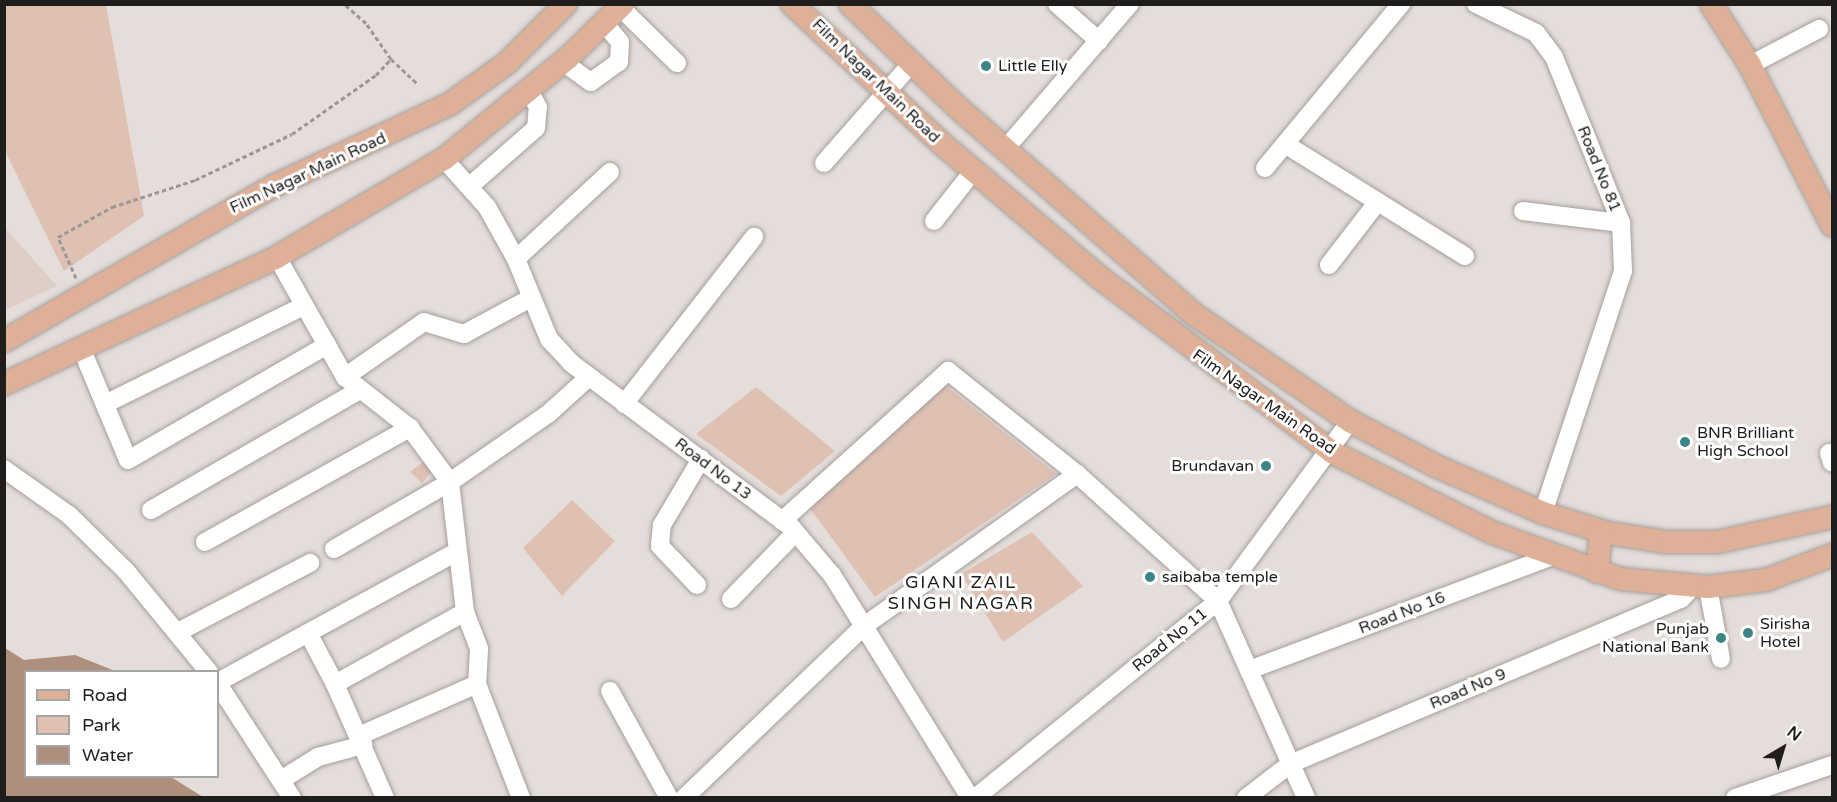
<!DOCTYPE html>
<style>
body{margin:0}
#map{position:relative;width:1837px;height:802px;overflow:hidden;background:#e4ddda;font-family:"Varela Round",sans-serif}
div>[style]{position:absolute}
.built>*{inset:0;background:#ddcfc8}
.green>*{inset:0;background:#dec1b3}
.water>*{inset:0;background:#ae8e7d}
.path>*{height:3px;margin-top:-1.5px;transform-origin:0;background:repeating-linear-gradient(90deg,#9c9795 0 4.5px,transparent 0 7.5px)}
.roads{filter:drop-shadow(0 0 2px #a59f9c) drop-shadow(0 0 2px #a59f9c)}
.minor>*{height:18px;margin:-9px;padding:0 9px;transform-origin:9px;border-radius:9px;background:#fff}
.major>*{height:22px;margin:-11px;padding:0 11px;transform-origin:11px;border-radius:11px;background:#deb097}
.dots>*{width:16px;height:16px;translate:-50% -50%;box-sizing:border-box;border:3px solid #fff;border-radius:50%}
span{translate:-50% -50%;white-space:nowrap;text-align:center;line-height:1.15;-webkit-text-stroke:6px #fff;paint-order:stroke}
.poi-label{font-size:16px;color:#201e1d}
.left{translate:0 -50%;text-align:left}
.right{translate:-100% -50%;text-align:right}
.street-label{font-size:16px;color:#201e1d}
.neighbourhood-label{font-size:18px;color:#201e1d;letter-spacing:1.5px}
.frame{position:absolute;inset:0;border:6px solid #201e1d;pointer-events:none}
.legend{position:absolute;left:24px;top:670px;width:195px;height:108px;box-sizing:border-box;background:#fff;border:2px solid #a6a5a5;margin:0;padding:8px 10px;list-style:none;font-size:18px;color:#201e1d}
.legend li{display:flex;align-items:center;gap:12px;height:30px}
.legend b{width:30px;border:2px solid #a6a5a5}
.north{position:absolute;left:1753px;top:718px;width:60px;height:60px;-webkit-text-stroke:4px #fff;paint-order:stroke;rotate:38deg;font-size:16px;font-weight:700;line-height:24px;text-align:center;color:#201e1d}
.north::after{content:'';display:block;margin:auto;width:21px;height:27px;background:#201e1d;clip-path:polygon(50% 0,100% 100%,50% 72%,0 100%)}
</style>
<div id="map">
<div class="built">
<i style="clip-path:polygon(5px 228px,57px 286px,5px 310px,4px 310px)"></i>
</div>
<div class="green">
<i style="clip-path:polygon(5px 4px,106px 5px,144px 216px,64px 271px,5px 151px)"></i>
<i style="clip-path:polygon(940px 381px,1056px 474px,875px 597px,809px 507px)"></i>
<i style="clip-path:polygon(756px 387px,835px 451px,781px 496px,696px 434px)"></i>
<i style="clip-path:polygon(429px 457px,436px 466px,422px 483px,410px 472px)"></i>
<i style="clip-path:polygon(572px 500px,615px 541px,562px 596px,523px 548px)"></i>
<i style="clip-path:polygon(1032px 532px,1083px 586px,1003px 642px,961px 574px)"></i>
</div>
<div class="water">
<i style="clip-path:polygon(5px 648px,24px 660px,75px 655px,115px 671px,26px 672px,26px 776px,171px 777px,203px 797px,5px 797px)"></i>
</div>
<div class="path">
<i style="left:391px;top:59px;width:37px;rotate:43deg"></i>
<i style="left:76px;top:278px;width:45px;rotate:-113.7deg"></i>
<i style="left:58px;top:237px;width:62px;rotate:-29.1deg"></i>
<i style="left:112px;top:207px;width:87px;rotate:-18deg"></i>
<i style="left:195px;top:180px;width:107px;rotate:-25.4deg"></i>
<i style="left:292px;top:134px;width:103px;rotate:-35.1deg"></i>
<i style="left:376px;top:75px;width:22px;rotate:-47deg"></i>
<i style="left:391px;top:59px;width:44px;rotate:-124.8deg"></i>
<i style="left:366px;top:23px;width:29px;rotate:-139deg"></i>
</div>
<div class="roads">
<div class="minor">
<i style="left:1057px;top:4px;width:56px;rotate:41.4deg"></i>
<i style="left:1476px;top:4px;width:67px;rotate:25.8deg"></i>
<i style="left:1536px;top:33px;width:30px;rotate:53deg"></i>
<i style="left:1554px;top:57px;width:179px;rotate:68deg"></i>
<i style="left:1621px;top:223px;width:48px;rotate:87.6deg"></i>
<i style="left:1623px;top:271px;width:255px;rotate:108.3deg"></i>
<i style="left:620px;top:7px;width:80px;rotate:44.5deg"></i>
<i style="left:563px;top:62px;width:34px;rotate:36deg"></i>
<i style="left:591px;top:82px;width:34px;rotate:-36deg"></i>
<i style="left:619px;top:62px;width:20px;rotate:-87deg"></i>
<i style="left:620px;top:42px;width:23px;rotate:-130deg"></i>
<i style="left:1750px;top:65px;width:78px;rotate:-27.6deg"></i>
<i style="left:1285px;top:144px;width:212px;rotate:31.9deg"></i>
<i style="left:1006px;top:148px;width:190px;rotate:-49.3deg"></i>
<i style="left:444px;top:159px;width:64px;rotate:48.1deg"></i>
<i style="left:487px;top:207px;width:60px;rotate:60.9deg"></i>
<i style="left:516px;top:259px;width:87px;rotate:67.6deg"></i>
<i style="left:549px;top:339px;width:33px;rotate:47deg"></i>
<i style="left:571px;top:363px;width:276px;rotate:36.7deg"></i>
<i style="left:792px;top:528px;width:62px;rotate:49.6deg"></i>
<i style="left:832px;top:575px;width:262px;rotate:58.2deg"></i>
<i style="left:824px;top:163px;width:132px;rotate:-48.7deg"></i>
<i style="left:1265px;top:168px;width:213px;rotate:-50.3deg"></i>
<i style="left:471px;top:185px;width:86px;rotate:-41.2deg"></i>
<i style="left:536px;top:128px;width:21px;rotate:-85deg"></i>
<i style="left:538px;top:107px;width:20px;rotate:-120deg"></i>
<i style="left:1523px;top:211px;width:99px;rotate:7deg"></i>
<i style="left:934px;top:221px;width:65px;rotate:-51.9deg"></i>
<i style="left:277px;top:257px;width:138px;rotate:60.5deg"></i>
<i style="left:345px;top:377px;width:83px;rotate:38.1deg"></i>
<i style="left:410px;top:428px;width:67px;rotate:53.5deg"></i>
<i style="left:450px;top:482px;width:131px;rotate:83.4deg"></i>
<i style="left:465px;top:612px;width:40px;rotate:69deg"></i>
<i style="left:479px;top:649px;width:35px;rotate:93deg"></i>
<i style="left:477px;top:684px;width:122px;rotate:68.9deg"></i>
<i style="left:516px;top:259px;width:128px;rotate:-42.8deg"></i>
<i style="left:1329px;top:265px;width:77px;rotate:-52.4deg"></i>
<i style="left:82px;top:350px;width:119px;rotate:67.3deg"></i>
<i style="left:128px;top:460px;width:230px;rotate:-30deg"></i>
<i style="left:345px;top:377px;width:96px;rotate:-34.8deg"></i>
<i style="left:424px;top:322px;width:42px;rotate:16.7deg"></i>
<i style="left:464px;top:334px;width:74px;rotate:-28.3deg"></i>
<i style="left:105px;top:404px;width:221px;rotate:-26.3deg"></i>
<i style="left:624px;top:404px;width:212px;rotate:-52.1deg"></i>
<i style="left:1829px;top:453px;width:10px;rotate:73deg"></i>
<i style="left:4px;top:469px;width:80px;rotate:35.3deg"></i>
<i style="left:69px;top:515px;width:80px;rotate:44.5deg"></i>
<i style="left:126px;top:571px;width:131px;rotate:50.6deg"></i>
<i style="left:151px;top:510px;width:241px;rotate:-29.9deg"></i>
<i style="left:782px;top:521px;width:224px;rotate:-42.1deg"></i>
<i style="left:948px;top:371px;width:165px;rotate:38.6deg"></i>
<i style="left:1077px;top:474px;width:190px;rotate:42deg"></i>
<i style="left:1218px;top:601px;width:216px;rotate:65.9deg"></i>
<i style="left:205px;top:542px;width:235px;rotate:-29.1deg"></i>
<i style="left:334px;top:549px;width:134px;rotate:-30deg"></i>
<i style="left:450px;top:482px;width:119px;rotate:-34.8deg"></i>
<i style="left:548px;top:414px;width:55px;rotate:-42.1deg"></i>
<i style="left:697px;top:585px;width:54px;rotate:-133.5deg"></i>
<i style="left:660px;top:546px;width:21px;rotate:-85deg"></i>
<i style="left:662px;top:525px;width:77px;rotate:-59.4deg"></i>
<i style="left:1708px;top:587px;width:73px;rotate:79.8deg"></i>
<i style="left:731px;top:599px;width:93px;rotate:-45.9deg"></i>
<i style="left:180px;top:631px;width:147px;rotate:-27.6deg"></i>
<i style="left:308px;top:633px;width:58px;rotate:62.1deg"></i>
<i style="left:1252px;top:669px;width:321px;rotate:-20.6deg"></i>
<i style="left:218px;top:682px;width:271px;rotate:-28.6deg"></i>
<i style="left:218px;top:684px;width:136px;rotate:57deg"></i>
<i style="left:610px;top:691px;width:122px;rotate:61.1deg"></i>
<i style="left:361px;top:735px;width:127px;rotate:-23.7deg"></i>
<i style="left:281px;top:780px;width:44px;rotate:-31.9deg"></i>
<i style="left:318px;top:757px;width:47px;rotate:-14.9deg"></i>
<i style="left:385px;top:798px;width:124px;rotate:-113.7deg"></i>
<i style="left:335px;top:684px;width:149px;rotate:-29deg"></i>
<i style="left:684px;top:798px;width:249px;rotate:-43.7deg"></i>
<i style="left:864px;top:626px;width:262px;rotate:-35.5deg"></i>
<i style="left:975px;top:798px;width:313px;rotate:-39deg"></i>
<i style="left:1218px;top:601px;width:223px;rotate:-53.7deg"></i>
<i style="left:1246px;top:798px;width:56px;rotate:-37.7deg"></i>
<i style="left:1290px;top:764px;width:424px;rotate:-22.9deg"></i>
<i style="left:1681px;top:599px;width:16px;rotate:-47deg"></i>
<i style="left:1735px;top:798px;width:102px;rotate:-18.8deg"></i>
</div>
<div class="major">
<i style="left:792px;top:4px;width:204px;rotate:43deg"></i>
<i style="left:941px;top:143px;width:207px;rotate:40.3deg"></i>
<i style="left:1099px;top:277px;width:291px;rotate:36.9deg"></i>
<i style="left:1332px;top:452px;width:178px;rotate:26.7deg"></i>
<i style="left:1491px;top:532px;width:138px;rotate:19.9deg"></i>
<i style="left:1621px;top:579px;width:87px;rotate:5.3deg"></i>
<i style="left:1708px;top:587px;width:58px;rotate:-6.9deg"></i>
<i style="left:1766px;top:580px;width:71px;rotate:-20.7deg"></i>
<i style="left:850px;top:4px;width:147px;rotate:43.9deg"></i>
<i style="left:956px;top:106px;width:317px;rotate:41.2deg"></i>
<i style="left:1195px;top:315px;width:188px;rotate:34.4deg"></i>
<i style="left:1350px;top:421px;width:97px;rotate:27.6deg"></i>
<i style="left:1436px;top:466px;width:117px;rotate:23.7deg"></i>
<i style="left:1543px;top:513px;width:68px;rotate:17.1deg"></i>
<i style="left:1608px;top:533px;width:60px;rotate:8.7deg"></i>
<i style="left:1667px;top:542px;width:51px"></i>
<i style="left:1718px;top:542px;width:117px;rotate:-12.4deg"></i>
<i style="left:1711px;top:4px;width:72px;rotate:57.4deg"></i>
<i style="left:1750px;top:65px;width:180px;rotate:62.9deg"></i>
<i style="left:4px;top:341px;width:311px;rotate:-29.9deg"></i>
<i style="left:274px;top:186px;width:194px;rotate:-25deg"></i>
<i style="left:450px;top:104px;width:70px;rotate:-35.7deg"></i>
<i style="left:507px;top:63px;width:83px;rotate:-45deg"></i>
<i style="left:4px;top:384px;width:301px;rotate:-24.9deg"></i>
<i style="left:277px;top:257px;width:194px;rotate:-30.4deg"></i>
<i style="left:444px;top:159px;width:160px;rotate:-39.2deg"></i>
<i style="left:568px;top:58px;width:77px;rotate:-44.5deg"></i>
<i style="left:1597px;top:572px;width:41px;rotate:-84.4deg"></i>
</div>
</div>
<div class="dots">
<i style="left:986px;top:66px;background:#3c8587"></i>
<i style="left:1685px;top:442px;background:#3c8587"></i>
<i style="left:1266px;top:466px;background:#3c8587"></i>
<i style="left:1150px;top:577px;background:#3c8587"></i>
<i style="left:1748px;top:633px;background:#3c8587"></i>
<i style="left:1721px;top:638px;background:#3c8587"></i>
</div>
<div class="poi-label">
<span class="left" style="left:998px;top:66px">Little Elly</span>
<span class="left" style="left:1697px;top:442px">BNR Brilliant<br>High School</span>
<span class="right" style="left:1254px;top:466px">Brundavan</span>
<span class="left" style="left:1162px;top:577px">saibaba temple</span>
<span class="left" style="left:1760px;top:633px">Sirisha<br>Hotel</span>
<span class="right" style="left:1709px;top:638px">Punjab<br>National Bank</span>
</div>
<div class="street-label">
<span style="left:876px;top:81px;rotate:44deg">Film Nagar Main Road</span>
<span style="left:1599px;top:169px;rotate:68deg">Road No 81</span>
<span style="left:308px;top:173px;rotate:-25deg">Film Nagar Main Road</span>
<span style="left:1264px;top:402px;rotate:35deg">Film Nagar Main Road</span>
<span style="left:713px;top:469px;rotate:37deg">Road No 13</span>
<span style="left:1402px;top:613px;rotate:-21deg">Road No 16</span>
<span style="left:1170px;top:640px;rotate:-39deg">Road No 11</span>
<span style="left:1468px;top:689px;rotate:-23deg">Road No 9</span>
</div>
<div class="neighbourhood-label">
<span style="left:961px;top:593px">GIANI ZAIL<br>SINGH NAGAR</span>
</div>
<div class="frame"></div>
<ul class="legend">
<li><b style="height:8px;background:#deb097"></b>Road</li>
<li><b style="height:16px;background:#dec1b3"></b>Park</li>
<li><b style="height:16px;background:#ae8e7d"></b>Water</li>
</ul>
<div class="north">N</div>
</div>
